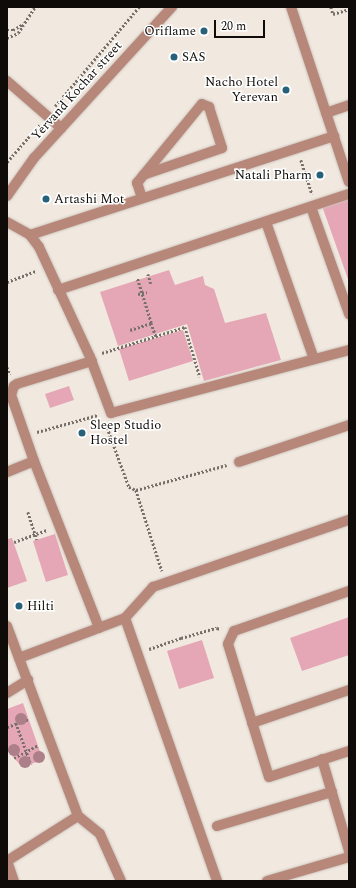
<!DOCTYPE html>
<style>
body{margin:0}
#map{position:relative;width:356px;height:888px;overflow:hidden;background:#f1e9e0;font-family:Spectral,serif}
div>[style]{position:absolute}
.green>*{inset:0;background:#e5a7b6}
.path>*{height:2.5px;margin-top:-1.25px;transform-origin:0;background:repeating-linear-gradient(90deg,#75706a 0 2px,transparent 0 4px)}
.roads{filter:drop-shadow(0 0 1px #cdc5bd) drop-shadow(0 0 1px #cdc5bd)}
.minor>*{height:10px;margin:-5px;padding:0 5px;transform-origin:5px;border-radius:5px;background:#b7877a}
.trees>*{width:12px;height:12px;margin:-6px;border-radius:50%;background:#ac7f89}
.dots>*{width:11px;height:11px;translate:-50% -50%;box-sizing:border-box;border:2px solid #fff;border-radius:50%}
span{translate:-50% -50%;white-space:nowrap;text-align:center;line-height:1.15;-webkit-text-stroke:3px #fff;paint-order:stroke}
.poi-label{font-size:13px;color:#0e0b08}
.right{translate:-100% -50%;text-align:right}
.left{translate:0 -50%;text-align:left}
.street-label{font-size:13px;color:#0e0b08}
.frame{position:absolute;inset:0;border:8px solid #0e0b08;pointer-events:none}
.scale{position:absolute;left:214px;top:20px;width:51px;height:18px;box-sizing:border-box;border:2px solid #0e0b08;border-top:0;padding-left:5px;font-size:12px;line-height:14px;white-space:nowrap;color:#0e0b08;-webkit-text-stroke:3px #fff;paint-order:stroke}
</style>
<div id="map">
<div class="green">
<i style="clip-path:polygon(349px 199px,349px 282px,322px 206px)"></i>
<i style="clip-path:polygon(169px 270px,175px 285px,203px 276px,205px 285px,214px 289px,225px 323px,266px 313px,281px 360px,204px 381px,187px 324px,118px 346px,100px 292px)"></i>
<i style="clip-path:polygon(183px 330px,193px 361px,129px 381px,119px 349px)"></i>
<i style="clip-path:polygon(69px 386px,74px 400px,50px 408px,45px 394px)"></i>
<i style="clip-path:polygon(55px 534px,68px 575px,46px 582px,33px 541px)"></i>
<i style="clip-path:polygon(12px 538px,27px 581px,7px 588px,7px 539px)"></i>
<i style="clip-path:polygon(349px 617px,349px 655px,302px 671px,290px 638px)"></i>
<i style="clip-path:polygon(202px 640px,214px 678px,179px 689px,167px 651px)"></i>
<i style="clip-path:polygon(23px 703px,43px 760px,22px 767px,7px 750px,7px 709px)"></i>
</div>
<div class="path">
<i style="left:331px;top:7px;width:7px;rotate:74deg"></i>
<i style="left:333px;top:14px;width:17px;rotate:-17deg"></i>
<i style="left:7px;top:30px;width:6px"></i>
<i style="left:13px;top:30px;width:12px;rotate:-31deg"></i>
<i style="left:7px;top:38px;width:12px;rotate:-24deg"></i>
<i style="left:18px;top:33px;width:31px;rotate:-57deg"></i>
<i style="left:55px;top:106px;width:130px;rotate:-49.7deg"></i>
<i style="left:301px;top:160px;width:36px;rotate:72deg"></i>
<i style="left:7px;top:162px;width:49px;rotate:-49.1deg"></i>
<i style="left:148px;top:274px;width:10px;rotate:73deg"></i>
<i style="left:7px;top:282px;width:31px;rotate:-21deg"></i>
<i style="left:138px;top:294px;width:9px;rotate:-13deg"></i>
<i style="left:151px;top:323px;width:14px;rotate:69deg"></i>
<i style="left:130px;top:330px;width:22px;rotate:-18deg"></i>
<i style="left:151px;top:323px;width:47px;rotate:-107.3deg"></i>
<i style="left:102px;top:353px;width:87px;rotate:-17.4deg"></i>
<i style="left:185px;top:327px;width:52px;rotate:73.3deg"></i>
<i style="left:7px;top:367px;width:8px;rotate:67deg"></i>
<i style="left:106px;top:424px;width:67px;rotate:69.9deg"></i>
<i style="left:129px;top:487px;width:8px;rotate:23deg"></i>
<i style="left:136px;top:490px;width:94px;rotate:-15.4deg"></i>
<i style="left:37px;top:432px;width:63px;rotate:-15.6deg"></i>
<i style="left:136px;top:490px;width:85px;rotate:72.2deg"></i>
<i style="left:28px;top:512px;width:29px;rotate:72deg"></i>
<i style="left:14px;top:542px;width:35px;rotate:-20deg"></i>
<i style="left:149px;top:649px;width:34px;rotate:-19deg"></i>
<i style="left:181px;top:638px;width:37px;rotate:-16deg"></i>
<i style="left:217px;top:628px;width:4px;rotate:14deg"></i>
<i style="left:16px;top:723px;width:44px;rotate:69.9deg"></i>
<i style="left:7px;top:727px;width:23px;rotate:-20deg"></i>
<i style="left:14px;top:758px;width:27px;rotate:-28deg"></i>
</div>
<div class="roads">
<div class="minor">
<i style="left:291px;top:7px;width:184px;rotate:71.7deg"></i>
<i style="left:7px;top:81px;width:72px;rotate:41deg"></i>
<i style="left:326px;top:113px;width:24px;rotate:-19deg"></i>
<i style="left:7px;top:196px;width:47px;rotate:-54.6deg"></i>
<i style="left:34px;top:158px;width:205px;rotate:-47.6deg"></i>
<i style="left:142px;top:198px;width:16px;rotate:-108deg"></i>
<i style="left:137px;top:183px;width:102px;rotate:-50.6deg"></i>
<i style="left:202px;top:104px;width:8px;rotate:23deg"></i>
<i style="left:209px;top:107px;width:43px;rotate:72.4deg"></i>
<i style="left:222px;top:148px;width:83px;rotate:161.1deg"></i>
<i style="left:311px;top:207px;width:114px;rotate:70.4deg"></i>
<i style="left:7px;top:222px;width:26px;rotate:29deg"></i>
<i style="left:30px;top:235px;width:15px;rotate:53deg"></i>
<i style="left:39px;top:247px;width:121px;rotate:65.1deg"></i>
<i style="left:90px;top:357px;width:60px;rotate:69.4deg"></i>
<i style="left:111px;top:413px;width:246px;rotate:-14.8deg"></i>
<i style="left:266px;top:222px;width:145px;rotate:70.7deg"></i>
<i style="left:30px;top:235px;width:320px;rotate:-18deg"></i>
<i style="left:58px;top:290px;width:306px;rotate:-18.3deg"></i>
<i style="left:92px;top:361px;width:78px;rotate:163deg"></i>
<i style="left:17px;top:384px;width:4px;rotate:146deg"></i>
<i style="left:14px;top:386px;width:9px;rotate:108deg"></i>
<i style="left:11px;top:395px;width:70px;rotate:70.8deg"></i>
<i style="left:34px;top:461px;width:179px;rotate:68.7deg"></i>
<i style="left:239px;top:462px;width:116px;rotate:-18.6deg"></i>
<i style="left:7px;top:472px;width:29px;rotate:-22deg"></i>
<i style="left:349px;top:591px;width:122px;rotate:160.8deg"></i>
<i style="left:234px;top:631px;width:14px;rotate:115deg"></i>
<i style="left:228px;top:644px;width:139px;rotate:72.9deg"></i>
<i style="left:269px;top:777px;width:84px;rotate:-18deg"></i>
<i style="left:125px;top:618px;width:279px;rotate:70.7deg"></i>
<i style="left:7px;top:626px;width:203px;rotate:69.5deg"></i>
<i style="left:78px;top:816px;width:28px;rotate:39deg"></i>
<i style="left:100px;top:834px;width:51px;rotate:65.9deg"></i>
<i style="left:19px;top:658px;width:113px;rotate:-20.7deg"></i>
<i style="left:125px;top:618px;width:42px;rotate:-47.9deg"></i>
<i style="left:153px;top:587px;width:207px;rotate:-18.9deg"></i>
<i style="left:7px;top:693px;width:25px;rotate:-32deg"></i>
<i style="left:252px;top:723px;width:102px;rotate:-18.8deg"></i>
<i style="left:322px;top:759px;width:96px;rotate:73.6deg"></i>
<i style="left:217px;top:826px;width:120px;rotate:-16.5deg"></i>
<i style="left:7px;top:861px;width:84px;rotate:-32.4deg"></i>
<i style="left:7px;top:861px;width:21px;rotate:71deg"></i>
<i style="left:267px;top:881px;width:85px;rotate:-16.3deg"></i>
</div>
</div>
<div class="trees">
<i style="left:21px;top:719px"></i>
<i style="left:14px;top:750px"></i>
<i style="left:39px;top:757px"></i>
<i style="left:25px;top:762px"></i>
</div>
<div class="dots">
<i style="left:204px;top:31px;background:#276079"></i>
<i style="left:174px;top:57px;background:#276079"></i>
<i style="left:286px;top:90px;background:#276079"></i>
<i style="left:320px;top:175px;background:#276079"></i>
<i style="left:46px;top:199px;background:#276079"></i>
<i style="left:82px;top:433px;background:#276079"></i>
<i style="left:19px;top:606px;background:#276079"></i>
</div>
<div class="poi-label">
<span class="right" style="left:196px;top:31px">Oriflame</span>
<span class="left" style="left:182px;top:57px">SAS</span>
<span class="right" style="left:278px;top:90px">Nacho Hotel<br>Yerevan</span>
<span class="right" style="left:312px;top:175px">Natali Pharm</span>
<span class="left" style="left:54px;top:199px">Artashi Mot</span>
<span class="left" style="left:90px;top:433px">Sleep Studio<br>Hostel</span>
<span class="left" style="left:27px;top:606px">Hilti</span>
</div>
<div class="street-label">
<span style="left:77px;top:91px;rotate:-48deg">Yervand Kochar street</span>
</div>
<div class="frame"></div>
<div class="scale">20 m</div>
</div>
